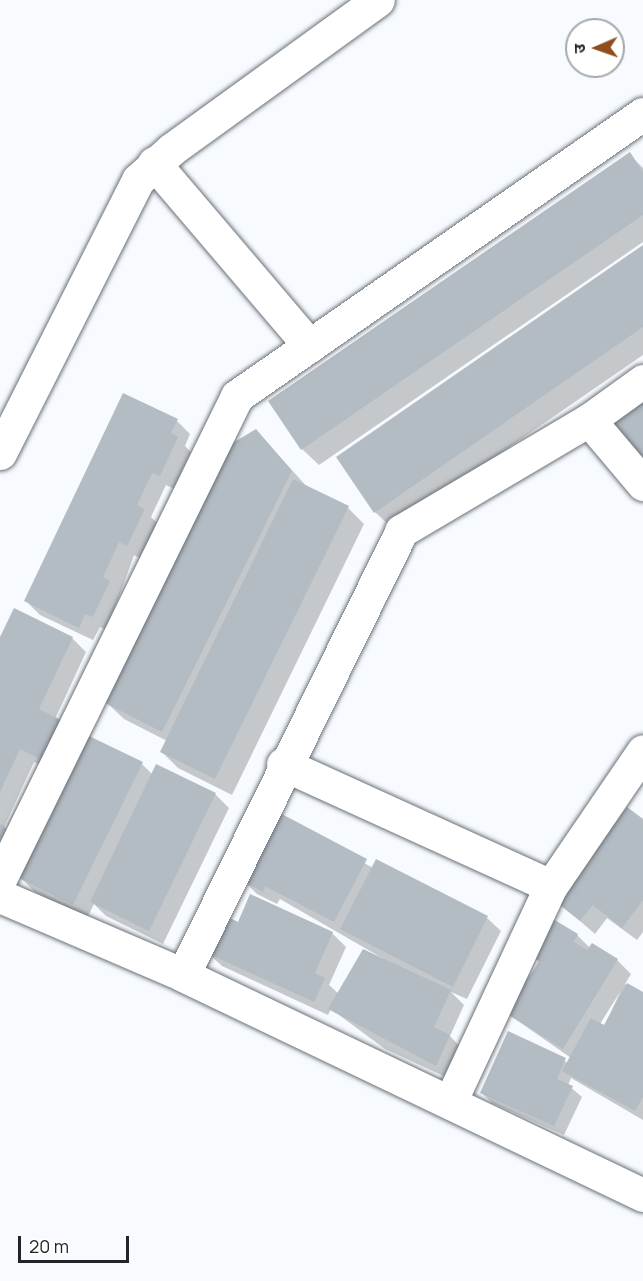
<!DOCTYPE html>
<meta charset="utf-8">
<style>
body{margin:0}
#map{position:relative;width:643px;height:1281px;overflow:hidden;background:#f7fafe;font-family:Manrope,"Noto Sans Devanagari",sans-serif}
div>[style]{position:absolute}
.shadow>*{inset:0;background:#0003}
.building>*{inset:0;background:#b3bbc3}
.roads{filter:drop-shadow(0 0 2px #697178) drop-shadow(0 0 2px #697178)}
.street>*{height:33px;margin:-16.5px;padding:0 16.5px;transform-origin:16.5px;border-radius:16.5px;background:#fff}
span{translate:-50% -50%;white-space:nowrap;text-align:center;line-height:1.15;-webkit-text-stroke:5px #fff;paint-order:stroke}
.north{position:absolute;left:565px;top:18px;width:60px;height:60px;box-sizing:border-box;background:#fff;border:2px solid #a6a8a9;border-radius:50%;rotate:268deg;font-size:16px;font-weight:700;line-height:24px;text-align:center;color:#212528}
.north::after{content:'';display:block;margin:auto;width:21px;height:27px;background:#904d1e;clip-path:polygon(50% 0,100% 100%,50% 72%,0 100%)}
.scale{position:absolute;left:18px;top:1236px;width:111px;height:27px;box-sizing:border-box;border:3px solid #212528;border-top:0;padding-left:8px;font-size:18px;line-height:21px;white-space:nowrap;color:#212528;-webkit-text-stroke:4px #fff;paint-order:stroke}
</style>
<div id="map">
<div class="shadow">
<i style="clip-path:polygon(629px 154px,643px 168px,643px 242px,319px 465px,302px 449px)"></i>
<i style="clip-path:polygon(643px 247px,643px 355px,392px 528px,375px 512px)"></i>
<i style="clip-path:polygon(177px 421px,190px 434px,185px 446px,191px 452px,174px 489px,166px 485px,151px 517px,158px 524px,141px 559px,134px 555px,107px 630px,100px 627px,93px 640px,40px 615px,26px 601px)"></i>
<i style="clip-path:polygon(256px 430px,308px 488px,348px 508px,364px 524px,232px 795px,178px 768px,162px 752px,167px 741px,124px 719px,107px 703px)"></i>
<i style="clip-path:polygon(72px 638px,86px 652px,55px 719px,57px 773px,34px 762px,4px 827px,18px 842px,0 876px,0 641px)"></i>
<i style="clip-path:polygon(142px 764px,153px 775px,215px 794px,229px 808px,163px 944px,106px 916px,94px 904px,87px 918px,35px 892px,21px 878px)"></i>
<i style="clip-path:polygon(279px 814px,373px 868px,376px 861px,487px 918px,501px 931px,467px 999px,451px 992px,464px 1005px,450px 1036px,463px 1050px,450px 1079px,385px 1049px,331px 1009px,328px 1015px,222px 966px,208px 953px,238px 924px,332px 933px,346px 947px,329px 985px,339px 994px,389px 962px,280px 899px,277px 904px,257px 894px,243px 880px)"></i>
<i style="clip-path:polygon(643px 821px,643px 932px,637px 940px,607px 918px,595px 934px,558px 902px)"></i>
<i style="clip-path:polygon(evenodd,577px 935px,590px 948px,617px 960px,631px 974px,625px 984px,643px 994px,643px 1120px,571px 1078px,568px 1085px,582px 1097px,564px 1135px,492px 1103px,482px 1093px,508px 1033px,568px 1063px,571px 1058px,501px 1009px,540px 963px,533px 956px,577px 935px,620px 992px,604px 1027px,600px 1024px,620px 992px)"></i>
</div>
<div class="building">
<i style="clip-path:polygon(630px 152px,643px 172px,643px 215px,301px 450px,268px 401px)"></i>
<i style="clip-path:polygon(643px 245px,643px 327px,374px 513px,336px 457px)"></i>
<i style="clip-path:polygon(123px 393px,178px 419px,171px 433px,178px 437px,160px 476px,152px 473px,137px 505px,145px 509px,127px 546px,119px 542px,103px 577px,110px 581px,93px 617px,85px 614px,79px 628px,24px 601px)"></i>
<i style="clip-path:polygon(643px 400px,643px 458px,614px 423px)"></i>
<i style="clip-path:polygon(256px 429px,292px 471px,162px 732px,105px 703px,226px 447px)"></i>
<i style="clip-path:polygon(293px 479px,349px 506px,215px 779px,160px 752px)"></i>
<i style="clip-path:polygon(14px 608px,73px 637px,39px 709px,61px 720px,42px 760px,20px 749px,0 792px,0 637px)"></i>
<i style="clip-path:polygon(89px 736px,143px 762px,73px 905px,19px 878px)"></i>
<i style="clip-path:polygon(156px 764px,216px 793px,149px 931px,90px 902px)"></i>
<i style="clip-path:polygon(627px 807px,643px 819px,643px 900px,622px 928px,593px 905px,580px 921px,556px 902px)"></i>
<i style="clip-path:polygon(278px 812px,367px 859px,334px 922px,265px 886px,263px 892px,241px 880px)"></i>
<i style="clip-path:polygon(0 824px,5px 827px,0 838px)"></i>
<i style="clip-path:polygon(376px 859px,488px 916px,453px 987px,340px 929px)"></i>
<i style="clip-path:polygon(250px 894px,333px 932px,315px 973px,325px 978px,314px 1002px,207px 953px,224px 915px,238px 922px)"></i>
<i style="clip-path:polygon(553px 919px,578px 934px,574px 942px,587px 950px,592px 943px,618px 959px,563px 1049px,499px 1009px,519px 976px,527px 981px,539px 961px,531px 956px)"></i>
<i style="clip-path:polygon(363px 949px,451px 990px,434px 1027px,450px 1035px,436px 1066px,328px 1009px)"></i>
<i style="clip-path:polygon(627px 983px,643px 992px,643px 1097px,635px 1111px,562px 1071px,591px 1018px,604px 1025px)"></i>
<i style="clip-path:polygon(508px 1031px,566px 1058px,557px 1079px,573px 1086px,554px 1126px,480px 1093px)"></i>
</div>
<div class="roads">
<div class="street">
<i style="left:154px;top:163px;width:240px;rotate:49.6deg"></i>
<i style="left:589px;top:420px;width:84px;rotate:49.8deg"></i>
<i style="left:0;top:453px;width:306px;rotate:-63.2deg"></i>
<i style="left:138px;top:180px;width:46px;rotate:-42.4deg"></i>
<i style="left:172px;top:149px;width:254px;rotate:-35.9deg"></i>
<i style="left:283px;top:764px;width:294px;rotate:24.5deg"></i>
<i style="left:0;top:879px;width:538px;rotate:-63.86deg"></i>
<i style="left:237px;top:396px;width:494px;rotate:-34.8deg"></i>
<i style="left:0;top:896px;width:199px;rotate:23.3deg"></i>
<i style="left:183px;top:975px;width:510px;rotate:25.56deg"></i>
<i style="left:183px;top:975px;width:495px;rotate:-63.8deg"></i>
<i style="left:401px;top:531px;width:218px;rotate:-30.6deg"></i>
<i style="left:589px;top:420px;width:67px;rotate:-35.8deg"></i>
<i style="left:451px;top:1100px;width:236px;rotate:-65deg"></i>
<i style="left:551px;top:886px;width:163px;rotate:-55.7deg"></i>
</div>
</div>
<div class="north">उ</div>
<div class="scale">20 m</div>
</div>
